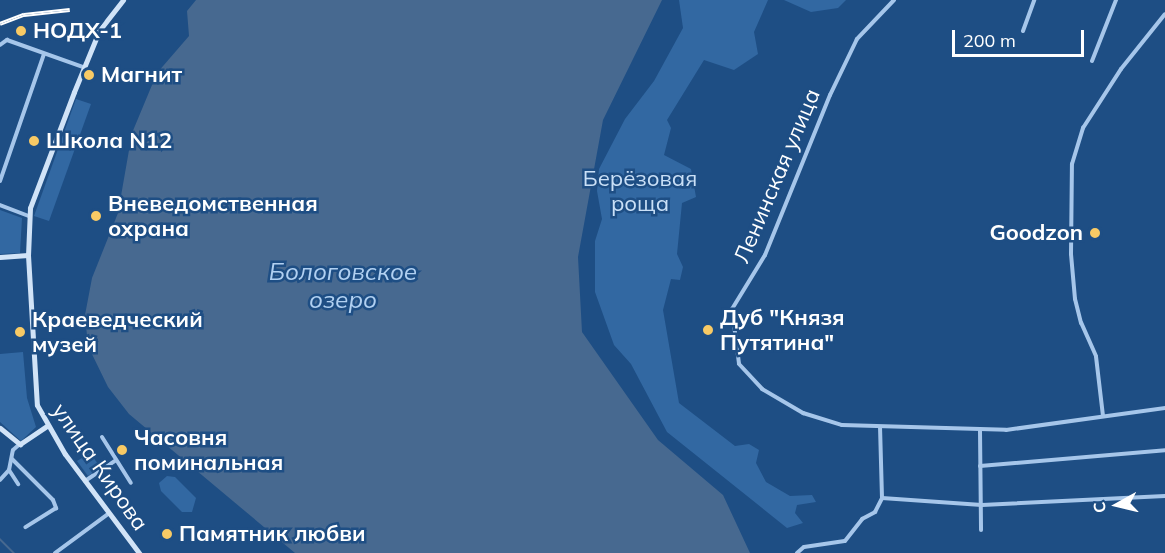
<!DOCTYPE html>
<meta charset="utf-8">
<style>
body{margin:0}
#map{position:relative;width:1165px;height:553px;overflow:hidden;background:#1e4e84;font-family:Mulish,sans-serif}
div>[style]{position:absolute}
.green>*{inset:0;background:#3268a2}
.water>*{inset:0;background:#476990}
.stream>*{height:1.5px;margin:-0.75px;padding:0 0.75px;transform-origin:0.75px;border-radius:0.75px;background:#476990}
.street>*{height:4px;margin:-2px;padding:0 2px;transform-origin:2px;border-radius:2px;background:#a6c6ea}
.secondary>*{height:5px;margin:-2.5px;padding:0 2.5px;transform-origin:2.5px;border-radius:2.5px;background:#d1e3f7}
.rail>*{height:4px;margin-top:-2px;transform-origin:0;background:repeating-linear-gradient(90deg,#1e4e84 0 4.5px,#fff 0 9px);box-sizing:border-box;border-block:2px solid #fff}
.dots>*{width:16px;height:16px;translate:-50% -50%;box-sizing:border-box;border:3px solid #1e4e84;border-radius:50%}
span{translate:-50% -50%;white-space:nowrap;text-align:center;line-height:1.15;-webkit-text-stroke:5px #1e4e84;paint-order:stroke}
.poi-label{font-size:22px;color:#fff;font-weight:700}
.left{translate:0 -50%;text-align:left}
.right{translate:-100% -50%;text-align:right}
.street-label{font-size:22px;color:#fff}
.park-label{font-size:22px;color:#cae0f7}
.water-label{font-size:24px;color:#b1d0f1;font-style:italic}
.north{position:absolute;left:1087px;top:475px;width:60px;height:60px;-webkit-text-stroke:4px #1e4e84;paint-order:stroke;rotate:262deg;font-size:16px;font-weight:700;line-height:24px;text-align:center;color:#fff}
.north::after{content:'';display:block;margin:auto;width:21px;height:27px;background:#fff;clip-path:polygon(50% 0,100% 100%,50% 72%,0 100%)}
.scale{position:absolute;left:952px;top:30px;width:132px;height:27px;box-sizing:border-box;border:3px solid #fff;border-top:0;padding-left:8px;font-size:18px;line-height:21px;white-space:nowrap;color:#fff;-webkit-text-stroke:4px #1e4e84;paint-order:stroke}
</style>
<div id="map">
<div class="green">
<i style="clip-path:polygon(679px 0,768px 0,754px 32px,758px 54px,734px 70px,704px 60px,667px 120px,671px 128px,664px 155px,691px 169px,696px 197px,682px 203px,677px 254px,683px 267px,680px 280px,671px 279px,663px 310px,679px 403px,735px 446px,749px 444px,759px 450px,756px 463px,766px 482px,790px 496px,812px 495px,816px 502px,797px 505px,795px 513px,803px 523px,787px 528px,667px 432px,631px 364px,614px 345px,595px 292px,595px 241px,602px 219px,597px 191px,599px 169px,625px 119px,654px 81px,683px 28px)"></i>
<i style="clip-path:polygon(784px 0,846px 0,838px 8px,811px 12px)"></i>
<i style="clip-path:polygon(76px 99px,91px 104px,49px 221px,34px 216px)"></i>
<i style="clip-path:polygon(0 210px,22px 218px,20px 253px,0 254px)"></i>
<i style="clip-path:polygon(23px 352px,27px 398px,36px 427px,21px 441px,0 422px,0 354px)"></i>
<i style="clip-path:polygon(90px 453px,98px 464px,97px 470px,88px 476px,77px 461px)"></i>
<i style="clip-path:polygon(167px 476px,175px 477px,196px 498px,192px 512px,182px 512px,161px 491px,159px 483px)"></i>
</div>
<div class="water">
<i style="clip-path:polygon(196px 0,662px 0,603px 120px,578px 257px,582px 332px,658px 440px,723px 495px,750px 553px,295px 553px,129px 414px,108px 387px,88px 346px,85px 315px,92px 278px,118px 213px,132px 133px,157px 73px,189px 36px,187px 11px)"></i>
</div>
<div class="stream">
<i style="left:0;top:539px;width:20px;rotate:45deg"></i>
</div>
<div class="street">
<i style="left:894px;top:0;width:54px;rotate:133.5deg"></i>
<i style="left:857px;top:39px;width:62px;rotate:115.7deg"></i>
<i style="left:830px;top:95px;width:173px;rotate:112.1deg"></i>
<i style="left:765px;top:255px;width:63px;rotate:121.4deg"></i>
<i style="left:732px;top:309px;width:55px;rotate:82.7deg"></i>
<i style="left:739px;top:364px;width:34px;rotate:47deg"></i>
<i style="left:762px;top:389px;width:48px;rotate:30.3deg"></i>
<i style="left:803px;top:413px;width:41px;rotate:17.1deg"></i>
<i style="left:842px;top:425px;width:164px;rotate:1.7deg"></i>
<i style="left:1006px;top:430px;width:161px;rotate:-7.9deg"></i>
<i style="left:1023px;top:31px;width:33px;rotate:-70deg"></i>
<i style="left:0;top:45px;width:9px;rotate:-36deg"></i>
<i style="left:7px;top:40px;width:81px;rotate:19.6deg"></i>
<i style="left:1092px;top:61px;width:66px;rotate:-68.5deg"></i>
<i style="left:0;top:181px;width:134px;rotate:-70.9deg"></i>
<i style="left:0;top:205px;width:30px;rotate:21deg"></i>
<i style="left:1103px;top:416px;width:60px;rotate:-96.7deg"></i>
<i style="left:1096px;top:356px;width:36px;rotate:-114deg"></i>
<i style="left:1081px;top:323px;width:25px;rotate:-104deg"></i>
<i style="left:1075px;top:299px;width:45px;rotate:-95.1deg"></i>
<i style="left:1071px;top:254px;width:90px;rotate:-89.4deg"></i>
<i style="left:1072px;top:164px;width:38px;rotate:-73deg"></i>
<i style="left:1083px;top:128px;width:70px;rotate:-57.2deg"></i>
<i style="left:1121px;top:69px;width:70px;rotate:-51.3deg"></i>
<i style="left:980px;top:431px;width:99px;rotate:89.4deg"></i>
<i style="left:102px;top:437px;width:54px;rotate:57.8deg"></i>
<i style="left:12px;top:459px;width:58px;rotate:45deg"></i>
<i style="left:53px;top:500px;width:9px;rotate:69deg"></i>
<i style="left:56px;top:508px;width:36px;rotate:148deg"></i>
<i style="left:980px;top:466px;width:186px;rotate:-4.9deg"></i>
<i style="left:9px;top:470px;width:17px;rotate:57deg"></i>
<i style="left:0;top:480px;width:13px;rotate:-48deg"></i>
<i style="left:9px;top:470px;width:20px;rotate:-79deg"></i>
<i style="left:13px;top:450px;width:9px;rotate:-41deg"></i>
<i style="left:85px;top:481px;width:37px;rotate:-34deg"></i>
<i style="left:882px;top:498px;width:100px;rotate:4deg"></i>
<i style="left:982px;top:505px;width:183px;rotate:-2.8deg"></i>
<i style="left:55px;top:553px;width:66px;rotate:-36.3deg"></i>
<i style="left:797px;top:553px;width:9px;rotate:-41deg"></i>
<i style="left:804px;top:547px;width:41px;rotate:-8.3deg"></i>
<i style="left:845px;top:541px;width:28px;rotate:-52deg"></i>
<i style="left:862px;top:519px;width:15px;rotate:-28deg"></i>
<i style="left:875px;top:512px;width:16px;rotate:-63deg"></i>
<i style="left:882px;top:498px;width:70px;rotate:-91.6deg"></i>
</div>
<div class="secondary">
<i style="left:123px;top:0;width:39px;rotate:128deg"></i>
<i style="left:99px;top:31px;width:66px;rotate:112.3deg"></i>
<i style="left:74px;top:92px;width:124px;rotate:110.8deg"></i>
<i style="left:30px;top:208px;width:47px;rotate:92.4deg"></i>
<i style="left:28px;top:255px;width:150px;rotate:86.6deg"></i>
<i style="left:37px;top:405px;width:56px;rotate:60.3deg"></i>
<i style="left:65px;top:454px;width:124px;rotate:53.2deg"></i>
<i style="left:0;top:257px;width:28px;rotate:-4deg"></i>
<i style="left:0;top:428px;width:26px;rotate:39deg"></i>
<i style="left:20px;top:444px;width:32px;rotate:-34deg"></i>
</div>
<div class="rail">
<i style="left:0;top:24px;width:26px;rotate:-21deg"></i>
<i style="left:24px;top:15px;width:46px;rotate:-6.2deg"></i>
</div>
<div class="dots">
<i style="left:21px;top:31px;background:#f8ca65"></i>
<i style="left:89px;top:75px;background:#f8ca65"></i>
<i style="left:34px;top:141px;background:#f8ca65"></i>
<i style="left:96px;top:216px;background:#f8ca65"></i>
<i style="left:1095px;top:233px;background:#f8ca65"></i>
<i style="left:708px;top:330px;background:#f8ca65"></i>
<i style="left:20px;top:332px;background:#f8ca65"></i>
<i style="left:122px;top:450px;background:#f8ca65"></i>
<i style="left:167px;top:534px;background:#f8ca65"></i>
</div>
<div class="poi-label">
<span class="left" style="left:33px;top:31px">НОДХ-1</span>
<span class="left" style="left:101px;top:75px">Магнит</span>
<span class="left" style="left:46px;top:141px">Школа N12</span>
<span class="left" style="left:108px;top:216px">Вневедомственная<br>охрана</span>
<span class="right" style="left:1083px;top:233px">Goodzon</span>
<span class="left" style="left:720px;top:330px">Дуб "Князя<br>Путятина"</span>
<span class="left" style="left:32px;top:332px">Краеведческий<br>музей</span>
<span class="left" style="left:134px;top:450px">Часовня<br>поминальная</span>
<span class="left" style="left:179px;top:534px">Памятник любви</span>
</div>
<div class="street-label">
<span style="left:777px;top:176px;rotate:-67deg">Ленинская улица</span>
<span style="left:100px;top:467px;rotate:55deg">улица Кирова</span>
</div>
<div class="park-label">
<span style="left:640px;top:191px">Берёзовая<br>роща</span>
</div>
<div class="water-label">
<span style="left:343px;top:286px">Бологовское<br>озеро</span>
</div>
<div class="north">С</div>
<div class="scale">200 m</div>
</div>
